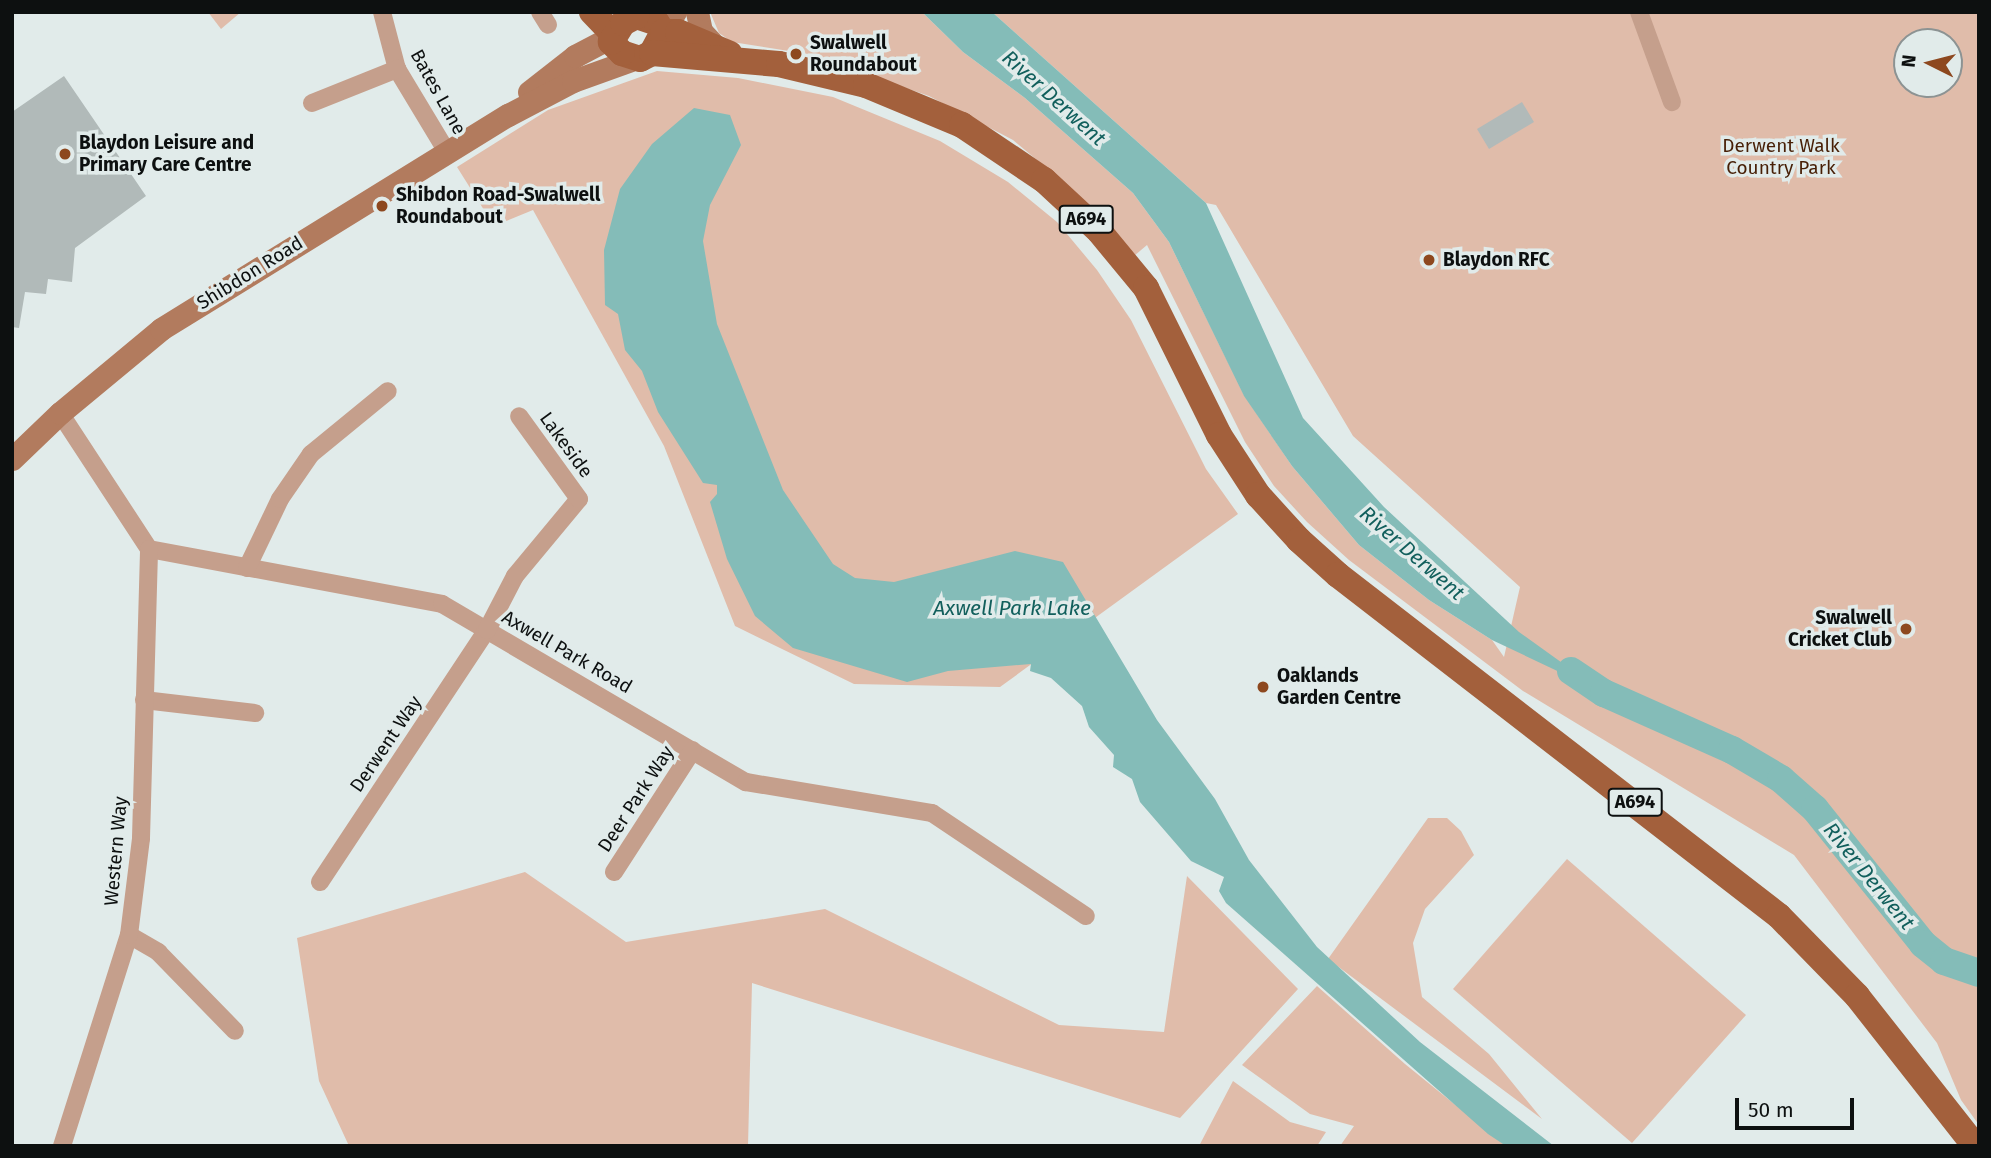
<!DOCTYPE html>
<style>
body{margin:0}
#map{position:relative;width:1991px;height:1158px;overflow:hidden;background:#e1ebea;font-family:"Fira Sans",sans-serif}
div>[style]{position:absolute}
.green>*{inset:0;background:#e0bcaa}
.water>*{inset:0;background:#84bcb8}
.river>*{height:28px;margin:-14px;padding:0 14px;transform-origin:14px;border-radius:14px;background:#84bcb8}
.building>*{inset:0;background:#b1bab9}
.minor>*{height:18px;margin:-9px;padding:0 9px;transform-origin:9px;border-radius:9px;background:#c59f8c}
.secondary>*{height:23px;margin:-11.5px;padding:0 11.5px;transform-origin:11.5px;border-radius:11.5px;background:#b27b5e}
.primary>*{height:26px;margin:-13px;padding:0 13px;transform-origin:13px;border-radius:13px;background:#a3603c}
.dots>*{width:19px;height:19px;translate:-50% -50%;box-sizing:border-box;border:4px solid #e1ebea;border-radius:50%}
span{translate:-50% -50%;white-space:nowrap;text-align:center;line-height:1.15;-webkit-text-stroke:7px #e1ebea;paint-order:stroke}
.shield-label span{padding:2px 5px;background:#e1ebea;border:2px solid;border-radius:5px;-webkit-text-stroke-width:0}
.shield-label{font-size:18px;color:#0d1010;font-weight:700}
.poi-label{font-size:19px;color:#0d1010;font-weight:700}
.left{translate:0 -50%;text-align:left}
.right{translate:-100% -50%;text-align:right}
.street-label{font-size:19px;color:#0d1010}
.park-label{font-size:19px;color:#471f06}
.water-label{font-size:21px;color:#115f5c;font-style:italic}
.frame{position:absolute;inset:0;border:14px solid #0d1010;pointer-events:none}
.north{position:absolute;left:1893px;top:28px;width:70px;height:70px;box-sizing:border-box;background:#e1ebea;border:2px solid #8c9393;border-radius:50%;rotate:276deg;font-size:19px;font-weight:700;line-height:28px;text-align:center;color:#0d1010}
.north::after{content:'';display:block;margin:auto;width:24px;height:32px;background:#8d481f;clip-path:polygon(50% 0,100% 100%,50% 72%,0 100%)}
.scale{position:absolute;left:1735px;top:1098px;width:119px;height:32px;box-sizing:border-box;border:4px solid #0d1010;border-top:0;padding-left:9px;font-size:21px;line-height:24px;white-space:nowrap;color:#0d1010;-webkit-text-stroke:5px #e1ebea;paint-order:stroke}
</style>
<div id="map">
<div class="green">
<i style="clip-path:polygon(208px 12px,241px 12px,221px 29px)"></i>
<i style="clip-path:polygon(evenodd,710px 12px,922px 12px,963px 52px,1025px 98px,1133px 193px,1169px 242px,1244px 395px,1292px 466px,1359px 545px,1429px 600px,1492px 640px,1504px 657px,1520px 587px,1353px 436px,1216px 205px,1206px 203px,992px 12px,1979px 12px,1979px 1125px,1961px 1100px,1937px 1043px,1794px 855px,1523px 691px,1349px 560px,1307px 522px,1274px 486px,1245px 442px,1147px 245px,1134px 256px,1074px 191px,1013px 140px,929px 96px,808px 54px,732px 42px,719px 33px,710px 12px,1907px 42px,1949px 42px,1949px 84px,1907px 84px,1907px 42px)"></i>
<i style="clip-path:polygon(657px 71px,738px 78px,833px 97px,940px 141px,1008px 182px,1057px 222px,1097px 270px,1131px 320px,1206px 469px,1238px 514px,1000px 687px,854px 684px,735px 626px,664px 446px,533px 210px,494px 226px,457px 167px,548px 110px)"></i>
<i style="clip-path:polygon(1428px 818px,1447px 818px,1461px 831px,1474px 855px,1425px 909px,1413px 943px,1422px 997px,1489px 1054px,1542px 1119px,1328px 959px)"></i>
<i style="clip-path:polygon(1567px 859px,1746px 1015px,1632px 1143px,1453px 989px)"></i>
<i style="clip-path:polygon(525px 872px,626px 942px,825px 909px,1059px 1025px,1164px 1032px,1187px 876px,1298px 989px,1180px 1118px,752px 983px,748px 1146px,349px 1146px,319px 1081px,297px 938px)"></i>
<i style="clip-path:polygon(1317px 986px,1405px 1064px,1506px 1146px,1340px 1146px,1354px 1126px,1310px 1114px,1242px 1065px)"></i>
<i style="clip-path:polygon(1233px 1081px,1290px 1122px,1326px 1132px,1317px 1146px,1199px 1146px)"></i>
</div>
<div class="water">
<i style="clip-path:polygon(922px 12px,992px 12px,1206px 203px,1303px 418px,1384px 507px,1519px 632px,1604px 693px,1492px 640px,1429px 600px,1359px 545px,1292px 466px,1244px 396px,1169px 242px,1133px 193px,1025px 98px,963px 52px)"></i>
<i style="clip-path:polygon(694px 108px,730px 115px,741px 145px,710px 205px,703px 241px,717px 324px,783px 490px,833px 564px,855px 578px,894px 582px,1015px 551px,1063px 562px,1157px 720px,1215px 799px,1249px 860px,1317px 947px,1420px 1042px,1554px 1146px,1506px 1146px,1488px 1134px,1226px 903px,1219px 891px,1224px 877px,1191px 861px,1140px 802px,1132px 779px,1113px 767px,1114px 755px,1089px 727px,1082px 706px,1051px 678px,1030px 671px,1031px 664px,948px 671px,907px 682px,793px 648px,755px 616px,727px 559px,710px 502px,717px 494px,717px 485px,703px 483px,658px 412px,642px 371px,625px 350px,618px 314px,605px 305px,604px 250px,620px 189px,652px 144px)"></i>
</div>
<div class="river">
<i style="left:1571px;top:671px;width:40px;rotate:34deg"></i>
<i style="left:1604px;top:693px;width:140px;rotate:24deg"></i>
<i style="left:1732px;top:750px;width:57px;rotate:30.6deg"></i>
<i style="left:1781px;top:779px;width:45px;rotate:41.4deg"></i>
<i style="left:1815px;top:809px;width:173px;rotate:51.3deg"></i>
<i style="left:1923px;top:944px;width:27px;rotate:39deg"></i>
<i style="left:1944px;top:961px;width:37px;rotate:19deg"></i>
</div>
<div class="building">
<i style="clip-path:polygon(64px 76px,146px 196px,75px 248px,72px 282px,48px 279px,46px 294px,25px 292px,19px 328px,12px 327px,12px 112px)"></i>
<i style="clip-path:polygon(1522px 102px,1534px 122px,1489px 149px,1477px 129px)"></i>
</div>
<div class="minor">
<i style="left:382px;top:12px;width:59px;rotate:75.3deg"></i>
<i style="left:397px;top:69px;width:97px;rotate:58.9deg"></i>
<i style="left:540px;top:12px;width:15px;rotate:58deg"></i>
<i style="left:1639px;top:12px;width:96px;rotate:69.9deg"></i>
<i style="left:312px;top:103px;width:92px;rotate:-21.8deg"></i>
<i style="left:60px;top:413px;width:163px;rotate:56.8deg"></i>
<i style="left:149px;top:549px;width:298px;rotate:10.6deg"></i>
<i style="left:442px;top:604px;width:352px;rotate:30.4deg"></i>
<i style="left:746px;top:782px;width:189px;rotate:9.5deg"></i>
<i style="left:932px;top:813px;width:185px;rotate:33.8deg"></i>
<i style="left:247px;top:568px;width:76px;rotate:-64.4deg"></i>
<i style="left:280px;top:499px;width:55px;rotate:-55.4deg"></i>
<i style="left:311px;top:454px;width:99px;rotate:-39.3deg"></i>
<i style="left:144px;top:700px;width:112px;rotate:6.7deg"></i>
<i style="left:614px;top:872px;width:145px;rotate:-57.1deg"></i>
<i style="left:320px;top:882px;width:302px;rotate:-56.5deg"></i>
<i style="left:487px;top:630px;width:61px;rotate:-62.6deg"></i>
<i style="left:515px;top:576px;width:100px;rotate:-50.3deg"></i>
<i style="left:579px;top:499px;width:102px;rotate:-125.9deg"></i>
<i style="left:129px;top:935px;width:34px;rotate:30deg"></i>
<i style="left:158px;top:952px;width:110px;rotate:45.7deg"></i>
<i style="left:62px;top:1146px;width:221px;rotate:-72.4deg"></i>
<i style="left:129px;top:935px;width:98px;rotate:-82.9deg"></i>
<i style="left:141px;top:838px;width:289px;rotate:-88.4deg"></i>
</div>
<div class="secondary">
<i style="left:697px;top:12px;width:19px;rotate:78deg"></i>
<i style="left:701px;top:31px;width:23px;rotate:47deg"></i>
<i style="left:661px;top:27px;width:21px;rotate:-47deg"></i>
<i style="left:529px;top:92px;width:58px;rotate:-38deg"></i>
<i style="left:575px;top:56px;width:41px;rotate:-27.8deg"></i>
<i style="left:12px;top:459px;width:66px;rotate:-43.8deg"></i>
<i style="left:60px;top:413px;width:131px;rotate:-39.7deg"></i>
<i style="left:161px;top:329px;width:408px;rotate:-31.7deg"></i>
<i style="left:508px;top:115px;width:73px;rotate:-27.6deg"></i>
<i style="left:573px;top:81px;width:65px;rotate:-19.8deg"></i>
</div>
<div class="primary">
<i style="left:592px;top:12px;width:29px;rotate:46deg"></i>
<i style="left:636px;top:16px;width:22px;rotate:18deg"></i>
<i style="left:657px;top:23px;width:11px;rotate:56deg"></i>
<i style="left:663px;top:32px;width:24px;rotate:118deg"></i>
<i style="left:652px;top:53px;width:13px;rotate:153deg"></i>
<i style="left:640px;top:59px;width:19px;rotate:-162deg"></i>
<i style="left:622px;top:53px;width:16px;rotate:-135deg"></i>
<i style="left:611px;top:42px;width:22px;rotate:-58deg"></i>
<i style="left:623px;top:23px;width:15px;rotate:-28deg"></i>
<i style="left:663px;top:32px;width:15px"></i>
<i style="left:678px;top:32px;width:56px;rotate:22.9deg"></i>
<i style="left:652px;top:53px;width:127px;rotate:5deg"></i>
<i style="left:779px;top:64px;width:89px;rotate:13.6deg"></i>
<i style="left:866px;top:85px;width:104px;rotate:22.6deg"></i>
<i style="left:962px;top:125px;width:99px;rotate:33.9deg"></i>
<i style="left:1044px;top:180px;width:75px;rotate:42.8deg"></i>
<i style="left:1099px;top:231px;width:74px;rotate:50.5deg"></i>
<i style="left:1146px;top:288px;width:164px;rotate:63.6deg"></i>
<i style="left:1219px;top:435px;width:72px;rotate:57deg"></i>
<i style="left:1258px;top:495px;width:61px;rotate:47.7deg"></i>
<i style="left:1299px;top:540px;width:52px;rotate:41.9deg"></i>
<i style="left:1338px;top:575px;width:557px;rotate:37.71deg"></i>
<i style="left:1779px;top:916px;width:112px;rotate:45.7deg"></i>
<i style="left:1857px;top:996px;width:191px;rotate:51.8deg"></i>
</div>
<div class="dots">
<i style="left:796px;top:54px;background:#8d481f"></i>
<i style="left:65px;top:154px;background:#8d481f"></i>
<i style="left:382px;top:206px;background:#8d481f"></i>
<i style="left:1429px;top:260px;background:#8d481f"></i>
<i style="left:1906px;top:629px;background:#8d481f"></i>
<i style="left:1263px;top:687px;background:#8d481f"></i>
</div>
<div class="shield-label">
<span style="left:1086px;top:219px">A694</span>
<span style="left:1635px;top:802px">A694</span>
</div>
<div class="poi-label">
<span class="left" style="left:810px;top:54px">Swalwell<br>Roundabout</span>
<span class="left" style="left:79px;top:154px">Blaydon Leisure and<br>Primary Care Centre</span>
<span class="left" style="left:396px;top:206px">Shibdon Road-Swalwell<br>Roundabout</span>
<span class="left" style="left:1443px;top:260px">Blaydon RFC</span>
<span class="right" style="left:1892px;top:629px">Swalwell<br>Cricket Club</span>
<span class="left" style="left:1277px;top:687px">Oaklands<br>Garden Centre</span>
</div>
<div class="street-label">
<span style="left:438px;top:92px;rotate:61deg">Bates Lane</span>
<span style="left:250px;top:273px;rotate:-32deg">Shibdon Road</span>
<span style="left:566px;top:445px;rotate:54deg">Lakeside</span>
<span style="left:567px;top:652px;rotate:30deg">Axwell Park Road</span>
<span style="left:386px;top:744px;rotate:-56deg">Derwent Way</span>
<span style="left:636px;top:799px;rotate:-57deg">Deer Park Way</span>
<span style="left:116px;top:851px;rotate:-85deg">Western Way</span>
</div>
<div class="park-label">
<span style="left:1781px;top:157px">Derwent Walk<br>Country Park</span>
</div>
<div class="water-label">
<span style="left:1054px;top:98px;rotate:42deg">River Derwent</span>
<span style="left:1412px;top:553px;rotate:41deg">River Derwent</span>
<span style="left:1012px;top:608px">Axwell Park Lake</span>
<span style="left:1869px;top:876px;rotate:51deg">River Derwent</span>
</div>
<div class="frame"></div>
<div class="north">N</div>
<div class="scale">50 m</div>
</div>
